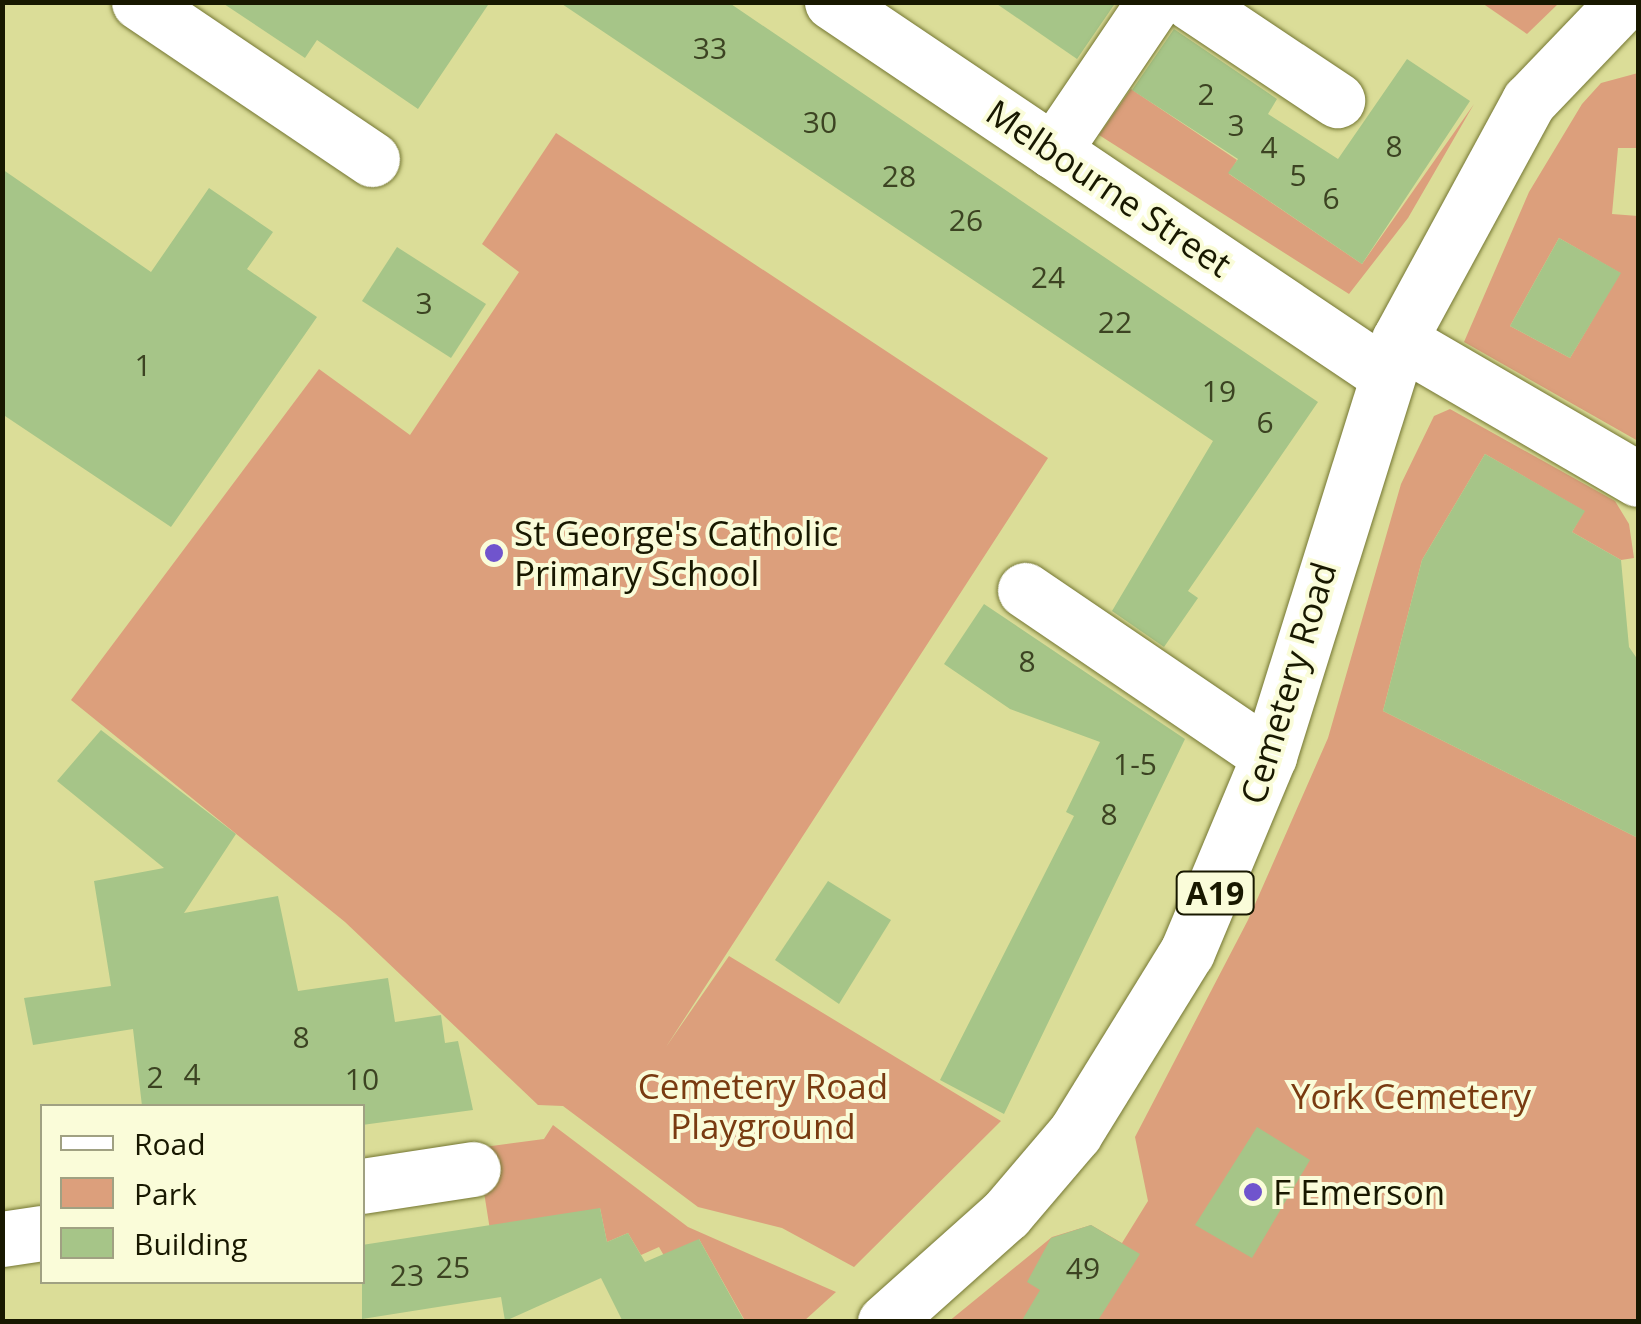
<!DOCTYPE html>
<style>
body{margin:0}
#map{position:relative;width:1641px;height:1324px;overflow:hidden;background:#dbdd98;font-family:"Open Sans",sans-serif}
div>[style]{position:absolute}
.green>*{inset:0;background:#dc9f7c}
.building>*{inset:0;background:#a6c588}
.roads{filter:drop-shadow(0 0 2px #747632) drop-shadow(0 0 2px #747632)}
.minor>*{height:55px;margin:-27.5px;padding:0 27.5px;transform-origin:27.5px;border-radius:27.5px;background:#fff}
.major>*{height:55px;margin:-27.5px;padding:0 27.5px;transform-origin:27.5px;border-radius:27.5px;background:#fff}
.dots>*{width:28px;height:28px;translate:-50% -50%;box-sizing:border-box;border:5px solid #fafcd9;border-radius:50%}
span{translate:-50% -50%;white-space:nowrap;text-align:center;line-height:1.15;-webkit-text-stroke:8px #fafcd9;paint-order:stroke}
.number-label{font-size:30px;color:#3c4322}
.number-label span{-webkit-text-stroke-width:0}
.shield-label span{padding:2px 8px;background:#fafcd9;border:2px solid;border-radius:8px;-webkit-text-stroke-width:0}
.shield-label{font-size:32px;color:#181800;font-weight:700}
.street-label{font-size:35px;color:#181800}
.poi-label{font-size:35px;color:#181800}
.left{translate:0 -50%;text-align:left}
.park-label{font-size:35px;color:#793b11}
.frame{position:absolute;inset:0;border:5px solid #181800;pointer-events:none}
.legend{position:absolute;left:40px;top:1104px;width:325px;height:180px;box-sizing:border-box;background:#fafcd9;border:2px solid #a0a182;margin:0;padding:12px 18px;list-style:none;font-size:30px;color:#181800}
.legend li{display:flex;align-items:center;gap:20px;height:50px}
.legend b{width:50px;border:2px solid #a0a182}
</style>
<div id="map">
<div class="green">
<i style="clip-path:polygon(1482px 3px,1559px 3px,1527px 34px)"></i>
<i style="clip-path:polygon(evenodd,1638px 73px,1638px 148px,1618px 148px,1612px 214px,1638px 216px,1638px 441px,1464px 342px,1529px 192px,1582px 104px,1601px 83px,1638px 73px,1559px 238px,1620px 273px,1570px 358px,1510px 326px,1559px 238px)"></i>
<i style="clip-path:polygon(1131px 89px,1237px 160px,1229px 174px,1362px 264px,1474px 104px,1408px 218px,1349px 294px,1099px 135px)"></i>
<i style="clip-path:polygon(556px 133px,1048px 458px,666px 1047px,729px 956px,1001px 1121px,854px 1267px,782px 1228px,698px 1207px,563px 1106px,538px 1105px,345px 922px,71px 700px,319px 369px,410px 435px,519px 272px,482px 244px)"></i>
<i style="clip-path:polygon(1450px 409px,1615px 501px,1629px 524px,1634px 558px,1621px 560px,1572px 532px,1584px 511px,1485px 454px,1422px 560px,1383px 711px,1638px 838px,1638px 1321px,948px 1322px,1052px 1237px,1091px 1225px,1122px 1243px,1148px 1201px,1135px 1137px,1248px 920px,1328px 738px,1401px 484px,1434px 416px)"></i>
<i style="clip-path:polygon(553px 1125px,688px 1227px,836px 1292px,804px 1321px,745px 1321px,699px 1239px,694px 1308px,659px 1247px,641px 1255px,628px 1233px,607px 1242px,600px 1208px,496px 1268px,477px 1148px,544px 1139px)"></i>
</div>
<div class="building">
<i style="clip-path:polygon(221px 2px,490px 2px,418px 109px,317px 40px,305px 58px)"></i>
<i style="clip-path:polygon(559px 2px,728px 2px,1318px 402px,1188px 591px,1198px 598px,1164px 647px,1112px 611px,1213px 441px)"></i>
<i style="clip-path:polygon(994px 2px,1116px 2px,1077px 59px)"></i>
<i style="clip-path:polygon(1174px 29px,1277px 99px,1268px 114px,1338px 159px,1407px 59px,1470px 101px,1362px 264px,1228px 173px,1238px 159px,1132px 90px)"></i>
<i style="clip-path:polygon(2px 169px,151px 272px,209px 188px,273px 232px,247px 269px,317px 317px,171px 527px,2px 414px)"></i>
<i style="clip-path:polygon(1559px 238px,1621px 273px,1570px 358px,1510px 326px)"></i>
<i style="clip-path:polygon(397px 247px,486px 304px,451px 358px,362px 301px)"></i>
<i style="clip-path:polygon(1485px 454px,1585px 511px,1572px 532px,1621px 560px,1629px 647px,1638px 660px,1638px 838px,1383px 711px,1422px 560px)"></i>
<i style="clip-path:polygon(984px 604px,1185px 739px,1004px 1114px,940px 1080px,1074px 816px,1066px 812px,1100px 742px,1010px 709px,944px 664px)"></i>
<i style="clip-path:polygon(101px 730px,236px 834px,184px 913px,278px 896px,298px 991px,388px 978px,395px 1022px,441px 1015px,445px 1043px,458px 1041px,473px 1110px,362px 1125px,362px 1106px,142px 1106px,133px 1029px,33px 1045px,24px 998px,111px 986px,94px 881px,164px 868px,57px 781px)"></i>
<i style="clip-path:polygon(828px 881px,891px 920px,839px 1004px,775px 960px)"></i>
<i style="clip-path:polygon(1257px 1127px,1310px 1160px,1252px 1258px,1195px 1225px)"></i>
<i style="clip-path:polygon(600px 1208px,607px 1242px,628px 1233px,645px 1262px,699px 1239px,745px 1322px,623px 1322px,601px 1278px,505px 1321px,501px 1297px,362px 1319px,362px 1245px)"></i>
<i style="clip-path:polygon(1091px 1225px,1140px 1254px,1097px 1322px,1021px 1322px,1040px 1290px,1027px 1282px,1051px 1238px)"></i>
</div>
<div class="roads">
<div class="minor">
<i style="left:139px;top:2px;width:281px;rotate:34deg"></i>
<i style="left:832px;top:2px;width:666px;rotate:33.93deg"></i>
<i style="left:1190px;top:2px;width:177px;rotate:33.7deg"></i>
<i style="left:1053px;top:151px;width:180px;rotate:-55.9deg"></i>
<i style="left:1399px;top:340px;width:276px;rotate:30.2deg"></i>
<i style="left:1025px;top:590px;width:295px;rotate:34.2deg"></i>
<i style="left:362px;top:1186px;width:112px;rotate:-8.7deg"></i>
<i style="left:2px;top:1239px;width:40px;rotate:-8.5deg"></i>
</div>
<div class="major">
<i style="left:885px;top:1322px;width:162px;rotate:-41.8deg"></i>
<i style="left:1006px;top:1214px;width:106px;rotate:-49.6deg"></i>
<i style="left:1075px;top:1133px;width:213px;rotate:-58.3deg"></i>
<i style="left:1187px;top:952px;width:212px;rotate:-67.3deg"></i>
<i style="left:1269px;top:756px;width:436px;rotate:-72.6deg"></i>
<i style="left:1399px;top:340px;width:272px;rotate:-61.5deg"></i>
<i style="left:1529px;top:101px;width:137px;rotate:-46.2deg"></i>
</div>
</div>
<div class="dots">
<i style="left:494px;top:553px;background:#7054cd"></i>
<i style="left:1253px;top:1192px;background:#7054cd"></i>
</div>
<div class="number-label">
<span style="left:710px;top:48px">33</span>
<span style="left:1206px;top:94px">2</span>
<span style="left:820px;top:122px">30</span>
<span style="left:1236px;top:125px">3</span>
<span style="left:1394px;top:146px">8</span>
<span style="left:1269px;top:147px">4</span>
<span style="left:1298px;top:175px">5</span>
<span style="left:899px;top:176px">28</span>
<span style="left:1331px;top:198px">6</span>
<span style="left:966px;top:220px">26</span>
<span style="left:1048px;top:277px">24</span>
<span style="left:424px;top:303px">3</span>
<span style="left:1115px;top:322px">22</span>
<span style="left:143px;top:365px">1</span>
<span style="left:1219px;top:391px">19</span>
<span style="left:1265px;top:422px">6</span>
<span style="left:1027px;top:661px">8</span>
<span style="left:1135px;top:764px">1-5</span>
<span style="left:1109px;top:814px">8</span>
<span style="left:301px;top:1037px">8</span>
<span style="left:192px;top:1074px">4</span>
<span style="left:155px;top:1077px">2</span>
<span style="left:362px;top:1079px">10</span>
<span style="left:453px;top:1267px">25</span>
<span style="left:1083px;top:1268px">49</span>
<span style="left:407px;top:1275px">23</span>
</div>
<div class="shield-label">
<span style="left:1215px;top:893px">A19</span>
</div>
<div class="street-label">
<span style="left:1109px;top:188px;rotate:34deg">Melbourne Street</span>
<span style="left:1288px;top:683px;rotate:-73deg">Cemetery Road</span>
</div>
<div class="poi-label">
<span class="left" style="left:514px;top:553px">St George's Catholic<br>Primary School</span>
<span class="left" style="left:1273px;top:1192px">F Emerson</span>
</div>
<div class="park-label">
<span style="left:763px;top:1106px">Cemetery Road<br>Playground</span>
<span style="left:1411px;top:1096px">York Cemetery</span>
</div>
<div class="frame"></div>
<ul class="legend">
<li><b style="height:12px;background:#fff"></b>Road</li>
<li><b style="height:28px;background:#dc9f7c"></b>Park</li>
<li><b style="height:28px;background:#a6c588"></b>Building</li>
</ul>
</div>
